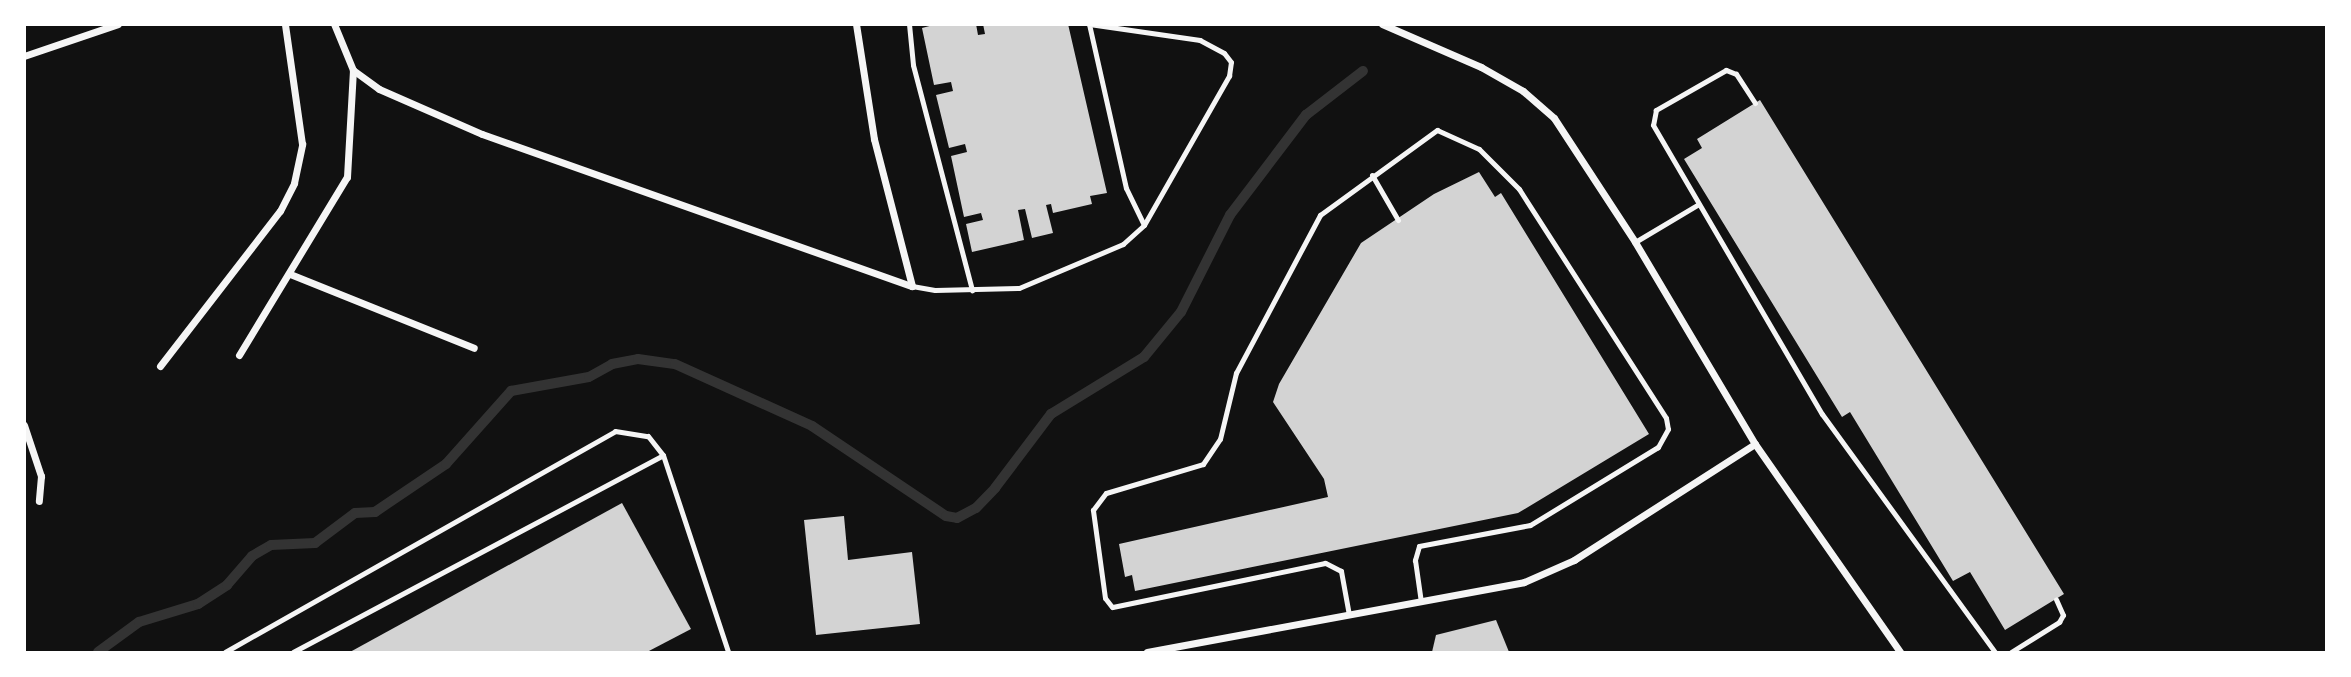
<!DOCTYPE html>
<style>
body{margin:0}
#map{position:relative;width:2351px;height:677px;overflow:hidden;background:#111;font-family:Roboto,sans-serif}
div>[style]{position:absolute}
.stream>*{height:10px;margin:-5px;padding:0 5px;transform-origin:5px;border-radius:5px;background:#333}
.building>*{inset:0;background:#d3d3d3}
.service>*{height:5px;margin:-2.5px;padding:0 2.5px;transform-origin:2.5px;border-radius:2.5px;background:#f5f5f5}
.minor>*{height:7px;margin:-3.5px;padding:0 3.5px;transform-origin:3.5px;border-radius:3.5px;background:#f5f5f5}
span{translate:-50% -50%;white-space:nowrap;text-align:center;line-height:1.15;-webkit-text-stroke:6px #fff;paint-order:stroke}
.frame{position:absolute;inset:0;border:26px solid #fff;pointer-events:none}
</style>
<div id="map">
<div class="stream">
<i style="left:98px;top:652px;width:51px;rotate:-36.2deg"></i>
<i style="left:139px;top:622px;width:62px;rotate:-17deg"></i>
<i style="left:198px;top:604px;width:35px;rotate:-33deg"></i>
<i style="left:227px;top:585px;width:38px;rotate:-49deg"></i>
<i style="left:252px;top:556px;width:22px;rotate:-30deg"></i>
<i style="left:271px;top:545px;width:44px;rotate:-2.6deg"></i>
<i style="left:315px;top:543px;width:50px;rotate:-36.9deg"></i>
<i style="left:355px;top:513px;width:20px;rotate:-3deg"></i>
<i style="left:375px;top:512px;width:86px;rotate:-34.1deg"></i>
<i style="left:446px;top:464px;width:98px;rotate:-48.3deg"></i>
<i style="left:511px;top:391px;width:79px;rotate:-10.2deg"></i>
<i style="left:589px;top:377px;width:26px;rotate:-29deg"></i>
<i style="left:612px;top:364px;width:26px;rotate:-11deg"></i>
<i style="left:638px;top:359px;width:37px;rotate:8deg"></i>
<i style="left:675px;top:364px;width:150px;rotate:24.3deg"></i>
<i style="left:812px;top:426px;width:161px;rotate:33.9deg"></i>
<i style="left:946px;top:516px;width:11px;rotate:10deg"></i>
<i style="left:957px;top:518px;width:21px;rotate:-28deg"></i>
<i style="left:976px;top:508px;width:28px;rotate:-46deg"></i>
<i style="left:995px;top:488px;width:93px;rotate:-52.9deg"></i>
<i style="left:1051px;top:414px;width:109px;rotate:-31.5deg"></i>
<i style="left:1144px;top:357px;width:58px;rotate:-50.6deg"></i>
<i style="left:1181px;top:312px;width:109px;rotate:-63.2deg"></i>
<i style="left:1230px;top:215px;width:126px;rotate:-52.8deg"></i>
<i style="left:1306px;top:115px;width:72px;rotate:-37.7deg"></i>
</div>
<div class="building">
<i style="clip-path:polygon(937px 24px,976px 24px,978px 35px,985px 34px,983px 24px,1068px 24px,1107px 193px,1090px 196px,1092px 204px,1053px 213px,1051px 204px,1046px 205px,1053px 233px,1032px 238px,1025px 209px,1018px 210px,1024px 240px,972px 252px,966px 224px,983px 220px,981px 213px,964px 217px,951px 156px,967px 152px,965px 144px,949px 148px,936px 95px,953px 91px,951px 82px,934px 85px,922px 28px)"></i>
<i style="clip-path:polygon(1760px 100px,2064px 594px,2005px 630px,1970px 572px,1953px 581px,1850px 412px,1842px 417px,1684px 159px,1702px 148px,1697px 139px)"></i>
<i style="clip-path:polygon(1479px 172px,1495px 197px,1501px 193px,1649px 434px,1518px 513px,1135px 591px,1132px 575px,1125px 577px,1119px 544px,1328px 497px,1324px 479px,1273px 402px,1279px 384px,1361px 243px,1434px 194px)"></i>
<i style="clip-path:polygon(622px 503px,691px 629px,647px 652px,350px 652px)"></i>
<i style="clip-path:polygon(844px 516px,848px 560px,912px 552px,920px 624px,816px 635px,804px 520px)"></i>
<i style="clip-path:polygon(1496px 620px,1509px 652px,1432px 652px,1436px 635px)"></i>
</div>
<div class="service">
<i style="left:909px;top:24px;width:41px;rotate:84.4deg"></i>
<i style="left:913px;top:65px;width:233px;rotate:75.3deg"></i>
<i style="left:1089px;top:24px;width:168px;rotate:77.3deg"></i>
<i style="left:1126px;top:188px;width:41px;rotate:64.1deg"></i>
<i style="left:1755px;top:103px;width:35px;rotate:-123deg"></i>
<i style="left:1736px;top:74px;width:11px;rotate:-158deg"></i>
<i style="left:1726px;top:70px;width:81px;rotate:150.3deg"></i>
<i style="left:1656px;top:110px;width:15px;rotate:101deg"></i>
<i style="left:1653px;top:125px;width:335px;rotate:59.7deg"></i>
<i style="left:1822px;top:414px;width:294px;rotate:54deg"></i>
<i style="left:1372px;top:175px;width:52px;rotate:60deg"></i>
<i style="left:1635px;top:242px;width:74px;rotate:-30.7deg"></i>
<i style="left:912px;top:286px;width:23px;rotate:10deg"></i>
<i style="left:935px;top:290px;width:84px;rotate:-1.4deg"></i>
<i style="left:1019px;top:288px;width:113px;rotate:-22.9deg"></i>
<i style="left:1123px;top:244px;width:28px;rotate:-42deg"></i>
<i style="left:1144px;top:225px;width:172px;rotate:-60.3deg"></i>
<i style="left:1229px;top:76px;width:14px;rotate:-82deg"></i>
<i style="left:1231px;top:62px;width:11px;rotate:-128deg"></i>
<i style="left:1224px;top:53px;width:27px;rotate:-152deg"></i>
<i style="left:1200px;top:40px;width:112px;rotate:-171.8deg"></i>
<i style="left:1349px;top:615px;width:45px;rotate:-100.3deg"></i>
<i style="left:1341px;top:571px;width:18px;rotate:-153deg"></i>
<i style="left:1325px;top:563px;width:217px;rotate:168.3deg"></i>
<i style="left:1112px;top:607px;width:11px;rotate:-128deg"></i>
<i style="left:1105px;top:598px;width:89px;rotate:-97.8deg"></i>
<i style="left:1093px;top:510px;width:21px;rotate:-53deg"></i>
<i style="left:1106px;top:493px;width:101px;rotate:-16.6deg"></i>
<i style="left:1203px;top:464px;width:30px;rotate:-56deg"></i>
<i style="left:1220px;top:439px;width:68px;rotate:-76.4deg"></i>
<i style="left:1236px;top:373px;width:179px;rotate:-62deg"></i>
<i style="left:1320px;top:215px;width:145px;rotate:-36deg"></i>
<i style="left:1437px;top:130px;width:46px;rotate:24.3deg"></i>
<i style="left:1479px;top:149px;width:57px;rotate:45deg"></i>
<i style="left:1519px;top:189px;width:272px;rotate:57.3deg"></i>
<i style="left:1666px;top:418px;width:11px;rotate:80deg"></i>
<i style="left:1668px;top:429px;width:21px;rotate:119deg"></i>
<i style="left:1658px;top:447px;width:150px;rotate:148.6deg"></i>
<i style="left:1530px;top:525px;width:113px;rotate:169.3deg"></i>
<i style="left:1419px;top:546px;width:15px;rotate:106deg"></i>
<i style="left:1415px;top:560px;width:42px;rotate:81.9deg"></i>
<i style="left:225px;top:652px;width:448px;rotate:-29.5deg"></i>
<i style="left:615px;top:431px;width:33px;rotate:9deg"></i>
<i style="left:648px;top:436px;width:24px;rotate:52deg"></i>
<i style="left:663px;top:455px;width:207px;rotate:71.7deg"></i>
<i style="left:293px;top:652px;width:419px;rotate:-28deg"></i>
<i style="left:2011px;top:652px;width:57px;rotate:-32deg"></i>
<i style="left:2059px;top:622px;width:8px;rotate:-60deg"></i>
<i style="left:2063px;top:615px;width:17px;rotate:-114deg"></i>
</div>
<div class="minor">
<i style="left:1382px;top:24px;width:108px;rotate:23.5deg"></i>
<i style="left:1481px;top:67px;width:48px;rotate:29.7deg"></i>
<i style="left:1523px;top:91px;width:41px;rotate:41.1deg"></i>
<i style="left:1554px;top:118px;width:148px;rotate:56.8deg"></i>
<i style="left:1635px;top:242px;width:235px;rotate:59.3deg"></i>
<i style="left:1755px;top:444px;width:254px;rotate:55.1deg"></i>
<i style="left:24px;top:56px;width:99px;rotate:-18.8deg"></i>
<i style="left:353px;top:70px;width:32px;rotate:36deg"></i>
<i style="left:379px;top:89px;width:112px;rotate:23.6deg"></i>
<i style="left:482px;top:134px;width:456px;rotate:19.5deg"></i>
<i style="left:912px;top:286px;width:152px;rotate:-104.5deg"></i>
<i style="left:874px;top:139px;width:116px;rotate:-98.9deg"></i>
<i style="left:290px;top:274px;width:198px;rotate:21.9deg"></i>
<i style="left:239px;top:355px;width:208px;rotate:-58.8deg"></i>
<i style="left:347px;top:177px;width:107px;rotate:-86.8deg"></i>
<i style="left:353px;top:70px;width:50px;rotate:-112.4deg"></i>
<i style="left:160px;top:366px;width:196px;rotate:-52.3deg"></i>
<i style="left:280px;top:211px;width:31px;rotate:-63deg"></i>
<i style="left:294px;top:183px;width:40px;rotate:-78deg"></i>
<i style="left:302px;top:144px;width:121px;rotate:-98.1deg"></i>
<i style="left:24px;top:425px;width:54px;rotate:71.6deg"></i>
<i style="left:41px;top:476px;width:25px;rotate:95deg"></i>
<i style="left:1147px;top:652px;width:383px;rotate:-10.5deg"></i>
<i style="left:1524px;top:582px;width:55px;rotate:-23.7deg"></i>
<i style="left:1574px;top:560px;width:215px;rotate:-32.7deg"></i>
</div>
<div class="frame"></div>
</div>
